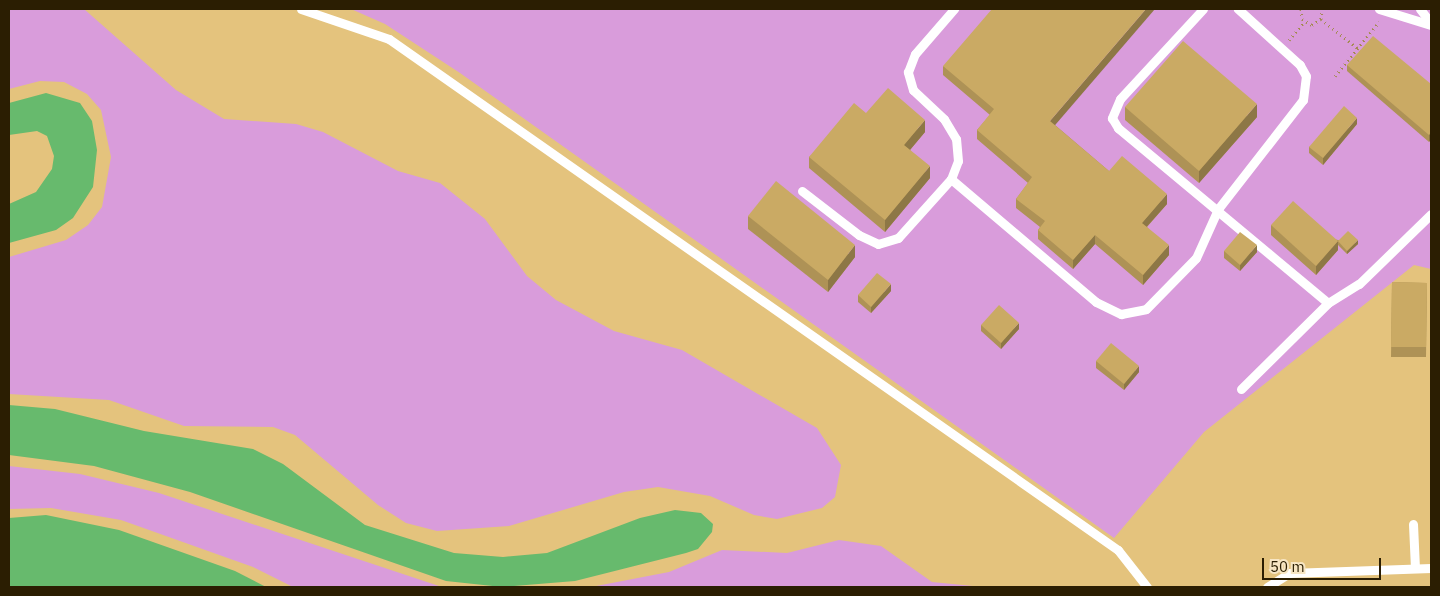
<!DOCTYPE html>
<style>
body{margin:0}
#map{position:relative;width:1440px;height:596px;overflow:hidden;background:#e4c37d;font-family:"IBM Plex Sans",sans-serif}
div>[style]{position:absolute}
.green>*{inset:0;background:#d99cdb}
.water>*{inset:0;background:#67ba6d}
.path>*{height:3px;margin-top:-1.5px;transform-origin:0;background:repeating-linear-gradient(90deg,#a48a52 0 1px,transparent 0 5px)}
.lane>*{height:9px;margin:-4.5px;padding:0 4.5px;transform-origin:4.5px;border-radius:4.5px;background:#fff}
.wall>*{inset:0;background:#ae9256}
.shaded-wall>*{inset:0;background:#8d7746}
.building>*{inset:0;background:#caaa64}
span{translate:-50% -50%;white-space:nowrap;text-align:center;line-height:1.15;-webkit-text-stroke:5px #f7e6c4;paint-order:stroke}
.frame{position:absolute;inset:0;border:10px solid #2b1e02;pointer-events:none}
.scale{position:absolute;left:1262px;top:558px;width:119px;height:22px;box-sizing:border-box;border:2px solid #2b1e02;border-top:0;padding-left:6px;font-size:15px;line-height:18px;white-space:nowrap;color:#2b1e02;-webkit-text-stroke:4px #f7e6c4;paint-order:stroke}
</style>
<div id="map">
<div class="green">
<i style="clip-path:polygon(9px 9px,84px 9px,176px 90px,224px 119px,296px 124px,323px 132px,398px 171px,440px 183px,485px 219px,527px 276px,556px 300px,614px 331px,682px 350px,817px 428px,841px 465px,835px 497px,822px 508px,777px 519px,754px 515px,710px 496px,658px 487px,624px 492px,509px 526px,437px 531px,406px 523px,378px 505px,295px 435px,273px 427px,184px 426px,109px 400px,9px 394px,9px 257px,66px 240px,88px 225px,102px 207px,111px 157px,101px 110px,87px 94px,64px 82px,40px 81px,9px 89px)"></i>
<i style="clip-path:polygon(351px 9px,1431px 9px,1431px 269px,1414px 265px,1204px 432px,1114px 538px,460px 73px,385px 24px)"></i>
<i style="clip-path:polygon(9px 466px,80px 474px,159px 493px,442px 587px,293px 587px,253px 567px,121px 520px,51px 508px,9px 509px)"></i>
<i style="clip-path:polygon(839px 540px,881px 546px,932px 582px,983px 587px,591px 587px,669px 572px,722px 550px,787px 553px)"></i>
</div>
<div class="water">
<i style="clip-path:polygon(46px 93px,80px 103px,92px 121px,97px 150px,93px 187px,73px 218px,56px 230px,9px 243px,9px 204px,36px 192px,52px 169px,54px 156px,47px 136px,37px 131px,9px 135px,9px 103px)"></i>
<i style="clip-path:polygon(9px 405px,55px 409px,144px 431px,253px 449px,283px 464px,365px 525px,454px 553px,503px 557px,547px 553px,640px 518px,675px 510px,701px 513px,713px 524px,712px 532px,698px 549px,686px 553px,575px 581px,502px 587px,446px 581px,190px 492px,94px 466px,9px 455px)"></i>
<i style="clip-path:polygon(46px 515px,119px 530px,235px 571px,266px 587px,9px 587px,9px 518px)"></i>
</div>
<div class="path">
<i style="left:1301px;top:9px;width:10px;rotate:84deg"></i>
<i style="left:1302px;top:19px;width:12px;rotate:31deg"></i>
<i style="left:1312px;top:25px;width:11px;rotate:-34deg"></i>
<i style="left:1321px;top:19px;width:10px;rotate:-84deg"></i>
<i style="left:1321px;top:19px;width:50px;rotate:38.5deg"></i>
<i style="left:1289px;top:40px;width:23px;rotate:-50deg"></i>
<i style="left:1335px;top:76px;width:70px;rotate:-50.8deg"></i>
</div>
<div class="lane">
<i style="left:301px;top:9px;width:93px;rotate:18.8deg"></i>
<i style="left:389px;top:39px;width:890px;rotate:35.03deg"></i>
<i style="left:1118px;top:550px;width:47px;rotate:51.9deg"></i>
<i style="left:1203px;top:9px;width:122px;rotate:132.7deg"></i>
<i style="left:1120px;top:99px;width:21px;rotate:113deg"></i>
<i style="left:1112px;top:118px;width:12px;rotate:59deg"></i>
<i style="left:1118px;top:128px;width:273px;rotate:39.8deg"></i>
<i style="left:1328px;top:303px;width:36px;rotate:-32deg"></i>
<i style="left:1359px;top:284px;width:100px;rotate:-44.2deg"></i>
<i style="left:1379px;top:9px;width:54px;rotate:17.1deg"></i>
<i style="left:1420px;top:9px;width:18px;rotate:52deg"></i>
<i style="left:951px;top:179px;width:190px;rotate:40.3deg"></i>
<i style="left:1096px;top:302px;width:28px;rotate:26deg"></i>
<i style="left:1121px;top:314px;width:25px;rotate:-11deg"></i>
<i style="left:1146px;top:309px;width:71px;rotate:-45.6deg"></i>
<i style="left:1196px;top:258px;width:54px;rotate:-65.8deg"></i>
<i style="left:1218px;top:209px;width:138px;rotate:-52.1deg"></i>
<i style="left:1303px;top:100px;width:24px;rotate:-83deg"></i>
<i style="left:1306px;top:76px;width:13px;rotate:-119deg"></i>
<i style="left:1300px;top:65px;width:84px;rotate:-137.9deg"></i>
<i style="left:802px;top:191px;width:72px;rotate:37.7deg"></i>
<i style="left:859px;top:235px;width:21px;rotate:25deg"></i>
<i style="left:878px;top:244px;width:21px;rotate:-17deg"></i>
<i style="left:898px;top:238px;width:79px;rotate:-48.1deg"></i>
<i style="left:951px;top:179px;width:19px;rotate:-69deg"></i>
<i style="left:958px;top:161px;width:22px;rotate:-95deg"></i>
<i style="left:956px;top:139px;width:23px;rotate:-121deg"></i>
<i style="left:944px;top:119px;width:42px;rotate:-136.9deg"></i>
<i style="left:913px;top:90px;width:19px;rotate:-106deg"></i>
<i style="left:908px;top:72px;width:19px;rotate:-69deg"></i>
<i style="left:915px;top:54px;width:60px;rotate:-49.1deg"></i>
<i style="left:1241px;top:389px;width:122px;rotate:-44.7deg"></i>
<i style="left:1413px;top:524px;width:44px;rotate:87.4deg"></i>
<i style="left:1267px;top:587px;width:26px;rotate:-32deg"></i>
<i style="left:1289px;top:573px;width:142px;rotate:-2deg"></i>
</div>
<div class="wall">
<i style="clip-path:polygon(1347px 65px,1431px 84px,1431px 139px,1429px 142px,1347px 71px)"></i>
<i style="clip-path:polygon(943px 66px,1055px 125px,1109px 171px,1167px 204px,1147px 227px,1169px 255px,1143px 285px,1095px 244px,1073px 269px,1038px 239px,1038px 230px,1040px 227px,1016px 208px,1016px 199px,1028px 183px,977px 139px,977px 130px,990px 115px,943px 75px)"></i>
<i style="clip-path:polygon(1125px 107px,1257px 117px,1199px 183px,1125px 120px)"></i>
<i style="clip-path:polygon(866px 113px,925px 132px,910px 150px,930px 178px,885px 232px,809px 168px,809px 157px)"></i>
<i style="clip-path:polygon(1357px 124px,1323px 165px,1309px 153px,1309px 147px)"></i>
<i style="clip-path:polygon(748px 216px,855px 257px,828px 292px,748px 229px)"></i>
<i style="clip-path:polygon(1271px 225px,1338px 240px,1358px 244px,1347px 254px,1338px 245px,1338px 250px,1316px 275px,1271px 235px)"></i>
<i style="clip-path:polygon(1224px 251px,1257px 252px,1240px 271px,1224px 258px)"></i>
<i style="clip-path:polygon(1392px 282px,1427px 283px,1426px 357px,1391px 357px)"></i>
<i style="clip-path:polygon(891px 291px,871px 313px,858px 302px,858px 295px)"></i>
<i style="clip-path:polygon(981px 325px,1019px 329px,1001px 349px,981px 331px)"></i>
<i style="clip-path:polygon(1096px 361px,1139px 372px,1124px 390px,1096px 368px)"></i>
</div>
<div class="shaded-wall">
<i style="clip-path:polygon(1146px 9px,1155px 9px,1050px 131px,1050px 121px)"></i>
<i style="clip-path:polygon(1257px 104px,1257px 117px,1199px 183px,1199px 171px)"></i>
<i style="clip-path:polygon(1357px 118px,1357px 124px,1323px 165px,1323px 158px)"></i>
<i style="clip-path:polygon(925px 120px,925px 132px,904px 157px,904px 145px)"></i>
<i style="clip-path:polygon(1431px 132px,1431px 139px,1429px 142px,1429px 135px)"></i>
<i style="clip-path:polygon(930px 166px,930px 178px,885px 232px,885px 220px)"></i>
<i style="clip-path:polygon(1167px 194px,1167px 204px,1142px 232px,1142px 223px)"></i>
<i style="clip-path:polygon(1095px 235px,1095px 244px,1073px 269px,1073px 260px)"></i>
<i style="clip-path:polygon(1358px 240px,1358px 244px,1347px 254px,1347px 251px)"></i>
<i style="clip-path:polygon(1338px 241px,1338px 250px,1316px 275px,1316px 266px)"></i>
<i style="clip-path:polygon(855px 245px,855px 257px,828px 292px,828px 280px)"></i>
<i style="clip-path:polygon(1169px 245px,1169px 255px,1143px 285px,1143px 275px)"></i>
<i style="clip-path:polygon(1257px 245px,1257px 252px,1240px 271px,1240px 265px)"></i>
<i style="clip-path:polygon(891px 284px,891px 291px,871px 313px,871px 307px)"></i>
<i style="clip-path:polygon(1019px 323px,1019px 329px,1001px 349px,1001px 343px)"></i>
<i style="clip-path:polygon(1139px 366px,1139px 372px,1124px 390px,1124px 384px)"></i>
</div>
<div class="building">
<i style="clip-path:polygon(992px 9px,1146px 9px,1050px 121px,1109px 171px,1122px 156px,1167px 194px,1142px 223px,1169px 245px,1143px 275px,1095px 235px,1073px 260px,1038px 230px,1045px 221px,1016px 199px,1032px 177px,977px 130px,994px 109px,943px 66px)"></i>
<i style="clip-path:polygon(1373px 36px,1431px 84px,1431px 132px,1429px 135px,1347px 65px)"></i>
<i style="clip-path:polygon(1183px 41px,1257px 104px,1199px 171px,1125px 107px)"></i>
<i style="clip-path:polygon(888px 88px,925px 120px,904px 145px,930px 166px,885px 220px,809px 157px,854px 103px,866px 113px)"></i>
<i style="clip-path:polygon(1344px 106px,1357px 118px,1323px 158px,1309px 147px)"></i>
<i style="clip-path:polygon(776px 181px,855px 245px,828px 280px,748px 216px)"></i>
<i style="clip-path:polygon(1293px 201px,1338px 241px,1316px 266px,1271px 225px)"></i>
<i style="clip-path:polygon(1348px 231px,1358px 240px,1347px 251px,1338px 241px)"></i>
<i style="clip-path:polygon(1240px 232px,1257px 245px,1240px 265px,1224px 251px)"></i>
<i style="clip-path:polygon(877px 273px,891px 284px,871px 307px,858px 295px)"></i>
<i style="clip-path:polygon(1392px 282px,1427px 283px,1426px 347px,1391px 347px)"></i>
<i style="clip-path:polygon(999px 305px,1019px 323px,1001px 343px,981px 325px)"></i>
<i style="clip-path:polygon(1111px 343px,1139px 366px,1124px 384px,1096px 361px)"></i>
</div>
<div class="frame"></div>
<div class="scale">50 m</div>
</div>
